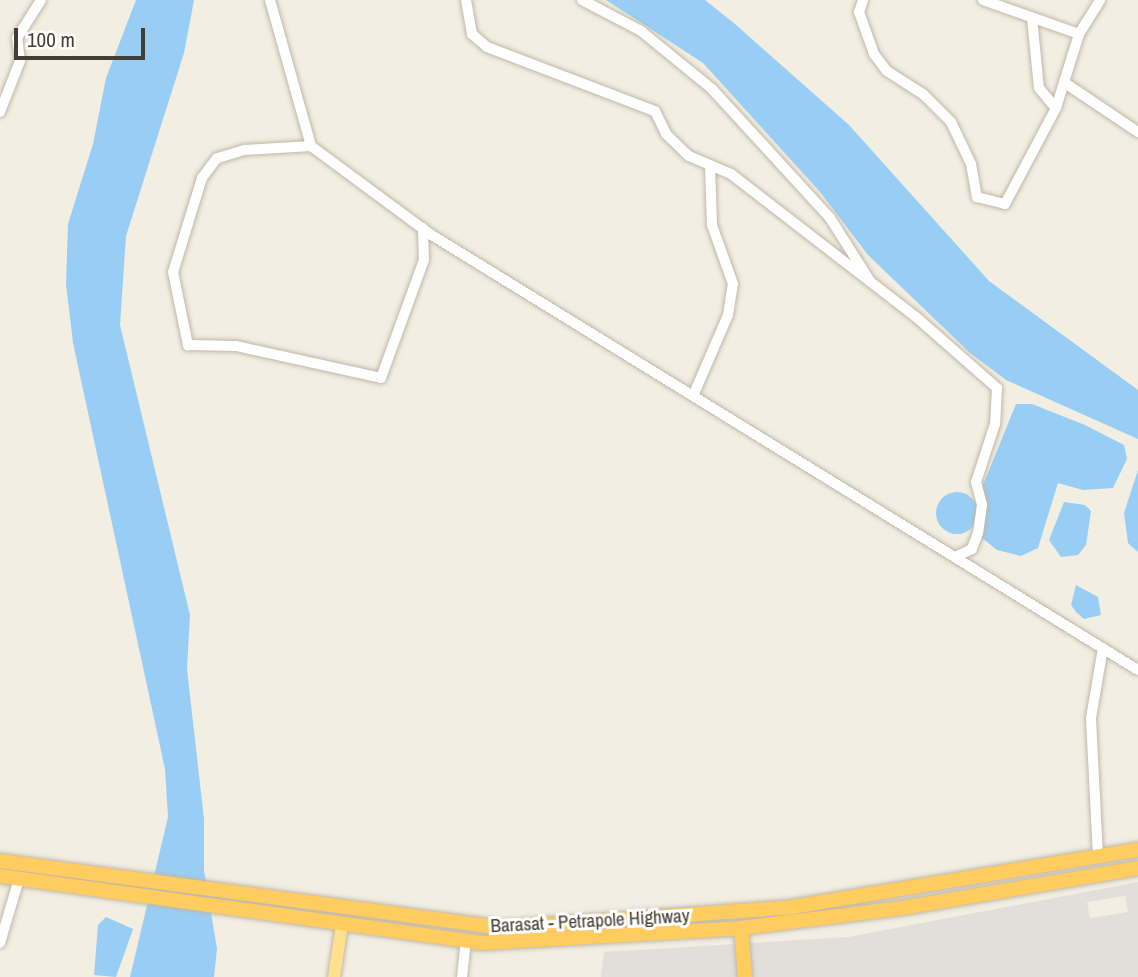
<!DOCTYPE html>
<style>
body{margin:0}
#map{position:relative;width:1138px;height:977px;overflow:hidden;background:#f2eee2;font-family:"Archivo Narrow",sans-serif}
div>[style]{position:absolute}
.parking>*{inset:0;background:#e2dfdb}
.water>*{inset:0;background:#98cef5}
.round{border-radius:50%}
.roads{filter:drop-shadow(0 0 2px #c1b8a7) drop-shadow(0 0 2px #c1b8a7)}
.minor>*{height:10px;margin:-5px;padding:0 5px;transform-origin:5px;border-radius:5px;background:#fff}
.major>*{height:12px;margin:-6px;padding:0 6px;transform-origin:6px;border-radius:6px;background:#ffe08e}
.highway>*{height:14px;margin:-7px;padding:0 7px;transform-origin:7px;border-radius:7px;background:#ffcc60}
span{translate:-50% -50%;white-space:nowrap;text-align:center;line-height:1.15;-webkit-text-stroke:6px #fff;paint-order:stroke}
.street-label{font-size:19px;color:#443d32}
.scale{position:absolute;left:14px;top:28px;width:131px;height:32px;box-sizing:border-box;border:4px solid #443d32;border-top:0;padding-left:9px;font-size:21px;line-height:24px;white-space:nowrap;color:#443d32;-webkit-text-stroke:5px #fff;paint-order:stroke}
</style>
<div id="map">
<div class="parking">
<i style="clip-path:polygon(evenodd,1138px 882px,1138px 977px,601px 977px,604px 952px,848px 937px,1138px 882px,1125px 896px,1128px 912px,1090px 918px,1087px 902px,1125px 896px)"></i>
</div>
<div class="water">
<i style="clip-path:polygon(136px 0,194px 0,184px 53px,126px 236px,120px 325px,190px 615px,187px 669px,204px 819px,204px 870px,217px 949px,214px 977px,130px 977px,168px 817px,165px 769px,73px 343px,66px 284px,68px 224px,93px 144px,106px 78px)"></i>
<i style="clip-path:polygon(606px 0,705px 0,735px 24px,849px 125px,989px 281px,1138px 390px,1138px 439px,1006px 380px,970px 353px,868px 255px,820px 192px,703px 63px)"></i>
<i style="clip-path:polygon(1016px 404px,1032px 404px,1085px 425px,1124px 445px,1127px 459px,1113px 488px,1083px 490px,1058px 483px,1038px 548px,1021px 556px,997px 550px,982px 538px,983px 485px)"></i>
<i style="clip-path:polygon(1138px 470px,1138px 552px,1128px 543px,1124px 513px)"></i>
<i class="round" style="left:936px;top:492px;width:42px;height:42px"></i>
<i style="clip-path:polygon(1064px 502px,1085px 505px,1091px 511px,1086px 545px,1078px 555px,1061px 557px,1049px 540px)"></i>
<i style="clip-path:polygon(1076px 585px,1098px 597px,1101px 615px,1084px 619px,1076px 612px,1071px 605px)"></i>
<i style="clip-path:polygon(106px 917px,133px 929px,116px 977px,94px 975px,98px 925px)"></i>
</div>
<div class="roads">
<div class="minor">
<i style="left:270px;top:0;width:152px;rotate:74.3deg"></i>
<i style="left:311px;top:146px;width:148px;rotate:36.5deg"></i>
<i style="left:430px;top:234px;width:831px;rotate:31.63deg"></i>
<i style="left:466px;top:0;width:35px;rotate:80deg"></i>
<i style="left:472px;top:34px;width:20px;rotate:41deg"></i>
<i style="left:487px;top:47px;width:180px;rotate:20.9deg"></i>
<i style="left:655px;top:111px;width:25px;rotate:64deg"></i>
<i style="left:666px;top:134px;width:32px;rotate:44deg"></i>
<i style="left:689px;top:156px;width:46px;rotate:23.2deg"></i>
<i style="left:731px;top:174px;width:234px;rotate:37.7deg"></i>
<i style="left:916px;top:317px;width:108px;rotate:41.2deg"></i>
<i style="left:997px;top:388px;width:36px;rotate:93deg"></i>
<i style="left:995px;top:424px;width:61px;rotate:108.1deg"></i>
<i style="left:976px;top:482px;width:24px;rotate:75deg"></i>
<i style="left:982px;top:505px;width:28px;rotate:98deg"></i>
<i style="left:978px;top:533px;width:17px;rotate:111deg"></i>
<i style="left:972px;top:549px;width:17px;rotate:155deg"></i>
<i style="left:582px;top:0;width:67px;rotate:27.7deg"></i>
<i style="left:641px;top:31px;width:92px;rotate:39.2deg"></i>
<i style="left:712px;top:89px;width:175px;rotate:47.5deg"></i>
<i style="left:830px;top:218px;width:75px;rotate:57.6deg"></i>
<i style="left:863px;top:0;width:13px;rotate:108deg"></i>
<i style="left:859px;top:12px;width:45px;rotate:70.3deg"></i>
<i style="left:874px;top:54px;width:21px;rotate:53deg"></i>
<i style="left:887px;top:71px;width:43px;rotate:32.6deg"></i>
<i style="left:923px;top:94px;width:40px;rotate:45deg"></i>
<i style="left:951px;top:122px;width:47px;rotate:64.5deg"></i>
<i style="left:971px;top:164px;width:34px;rotate:80deg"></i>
<i style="left:977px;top:197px;width:29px;rotate:14deg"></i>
<i style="left:1005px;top:204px;width:109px;rotate:-62deg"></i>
<i style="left:1056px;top:108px;width:77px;rotate:-72.7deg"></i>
<i style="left:1079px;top:34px;width:102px;rotate:-160.5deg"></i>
<i style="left:1032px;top:18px;width:70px;rotate:84.3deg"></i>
<i style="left:1039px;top:88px;width:26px;rotate:50deg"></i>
<i style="left:1079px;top:34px;width:40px;rotate:-58deg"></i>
<i style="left:1065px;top:83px;width:88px;rotate:33.9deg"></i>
<i style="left:0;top:112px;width:55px;rotate:-68.6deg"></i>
<i style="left:20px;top:61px;width:23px;rotate:-97deg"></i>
<i style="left:17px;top:38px;width:45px;rotate:-57.7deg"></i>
<i style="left:311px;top:146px;width:67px;rotate:176.6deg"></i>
<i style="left:244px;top:150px;width:28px;rotate:163deg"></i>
<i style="left:217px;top:158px;width:25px;rotate:127deg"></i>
<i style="left:202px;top:178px;width:98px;rotate:107.1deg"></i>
<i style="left:173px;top:272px;width:75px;rotate:78.4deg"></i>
<i style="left:188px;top:345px;width:48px;rotate:1.2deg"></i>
<i style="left:236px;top:346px;width:148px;rotate:12.4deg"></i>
<i style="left:381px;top:378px;width:126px;rotate:-70deg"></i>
<i style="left:424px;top:260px;width:32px;rotate:-92deg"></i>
<i style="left:693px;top:396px;width:88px;rotate:-66.6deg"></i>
<i style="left:728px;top:315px;width:31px;rotate:-81deg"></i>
<i style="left:733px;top:284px;width:63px;rotate:-109.6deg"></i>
<i style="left:712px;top:225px;width:59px;rotate:-91.9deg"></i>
<i style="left:1098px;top:857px;width:139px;rotate:-92.9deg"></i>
<i style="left:1091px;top:718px;width:71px;rotate:-80.3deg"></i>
<i style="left:0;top:943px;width:67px;rotate:-73.5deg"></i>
<i style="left:462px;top:977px;width:36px;rotate:-84deg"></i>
</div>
<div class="major">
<i style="left:334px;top:977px;width:54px;rotate:-81.4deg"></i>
</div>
<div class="highway">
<i style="left:0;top:861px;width:506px;rotate:7.6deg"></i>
<i style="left:502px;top:928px;width:291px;rotate:-4.1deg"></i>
<i style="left:792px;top:907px;width:351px;rotate:-9.4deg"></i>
<i style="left:0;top:876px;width:488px;rotate:7.9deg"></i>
<i style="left:483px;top:943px;width:258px;rotate:-3.3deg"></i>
<i style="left:741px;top:928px;width:162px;rotate:-7.1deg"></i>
<i style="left:902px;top:908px;width:239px;rotate:-9.6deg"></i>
<i style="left:741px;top:928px;width:49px;rotate:85.3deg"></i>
</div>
</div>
<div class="street-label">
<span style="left:590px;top:921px;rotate:-3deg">Barasat - Petrapole Highway</span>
</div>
<div class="scale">100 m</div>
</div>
